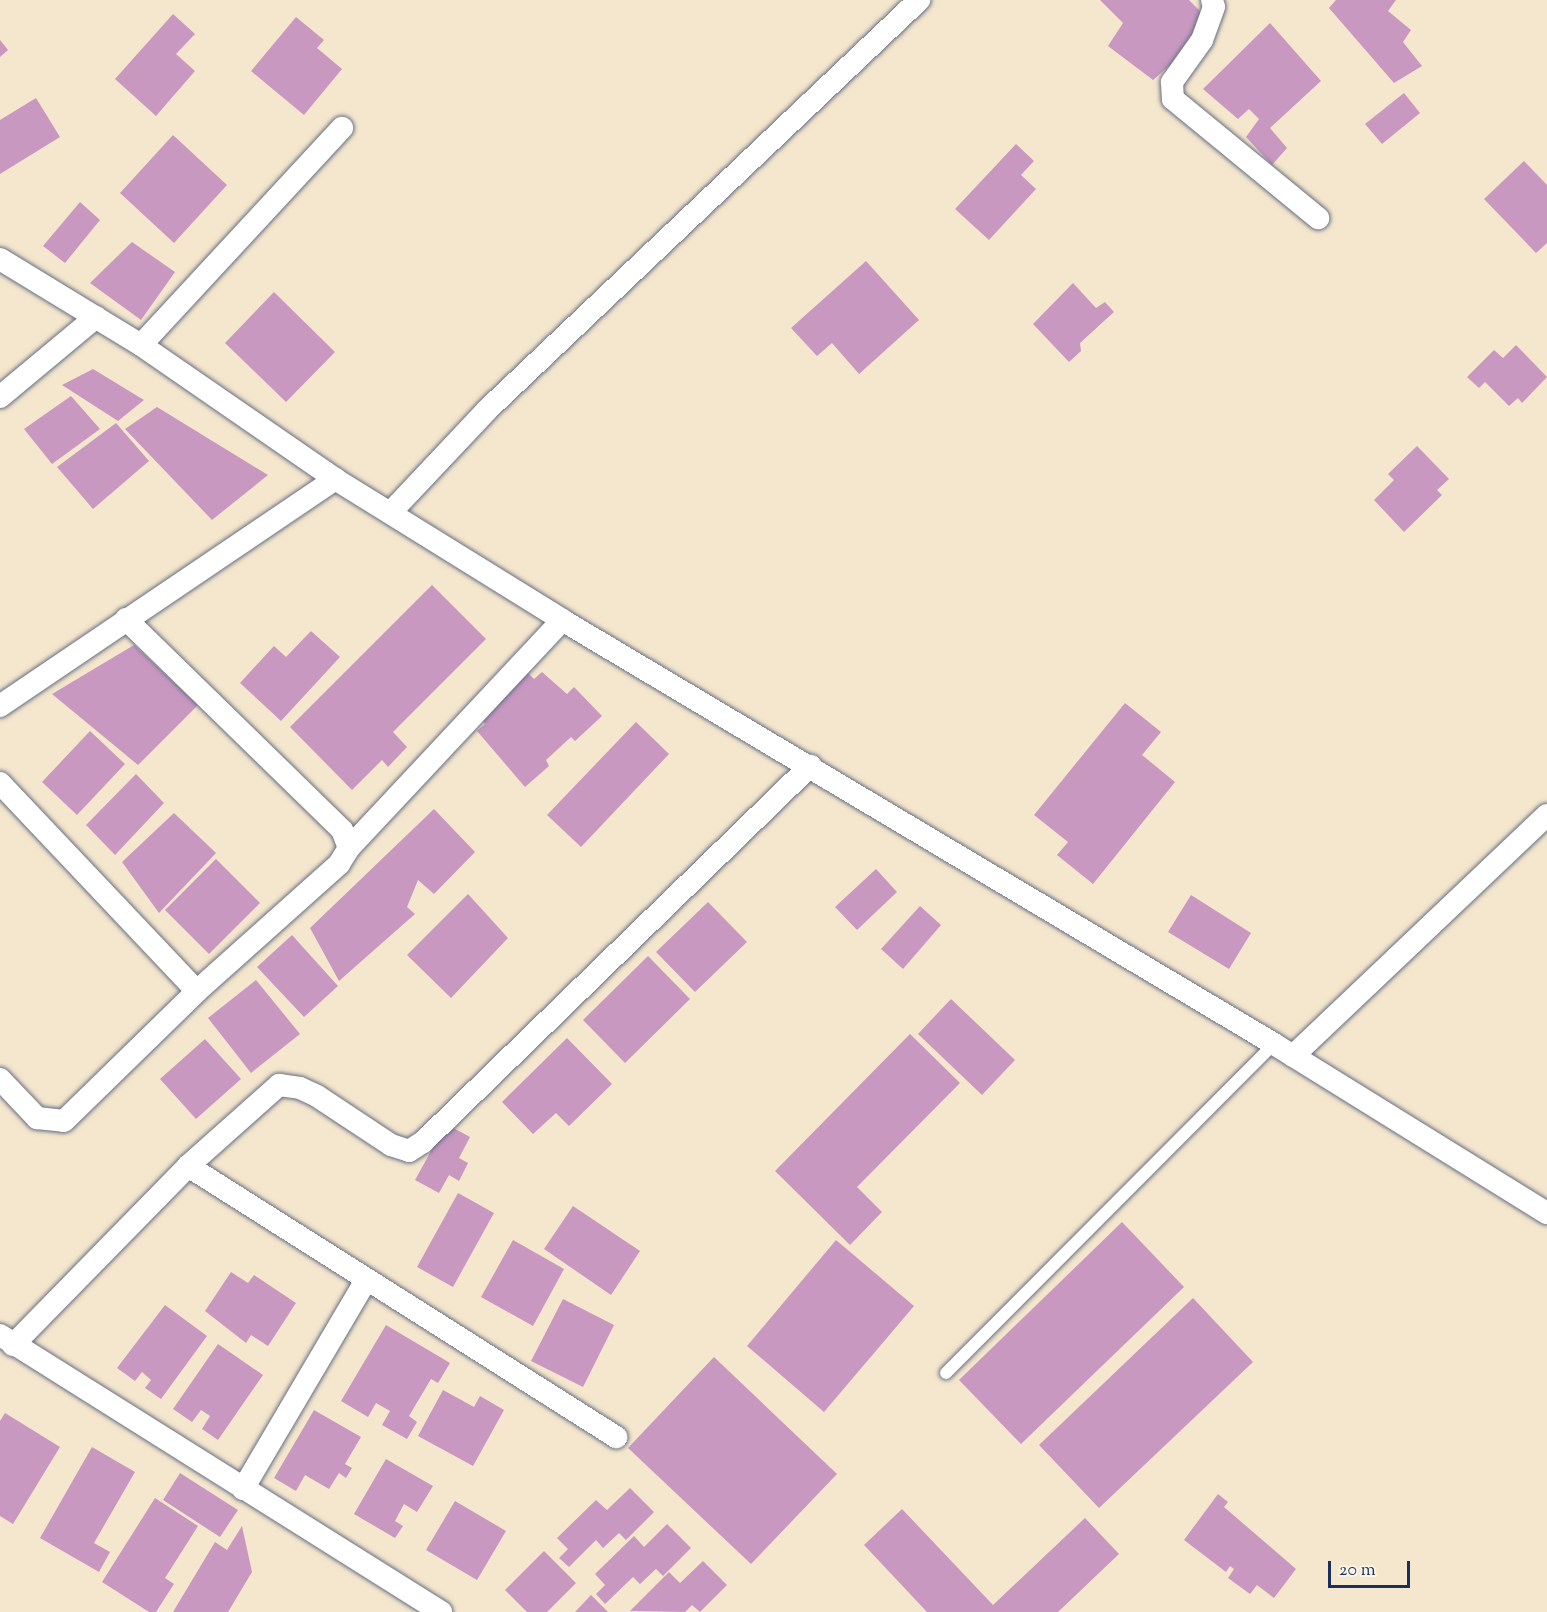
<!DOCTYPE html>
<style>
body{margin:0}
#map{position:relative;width:1547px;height:1612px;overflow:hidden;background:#f5e7cd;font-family:"Sorts Mill Goudy",serif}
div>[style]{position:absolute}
.building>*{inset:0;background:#c998c1}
.roads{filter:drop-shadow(0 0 2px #676f85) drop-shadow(0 0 2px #676f85)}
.service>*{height:12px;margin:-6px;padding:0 6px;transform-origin:6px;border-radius:6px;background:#fff}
.minor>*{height:22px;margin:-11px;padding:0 11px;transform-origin:11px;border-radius:11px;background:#fff}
span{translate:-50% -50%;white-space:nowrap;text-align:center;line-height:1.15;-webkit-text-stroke:4.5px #fcf5e5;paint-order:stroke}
.scale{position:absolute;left:1328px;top:1561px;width:82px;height:27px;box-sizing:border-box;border:3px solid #1b2f5e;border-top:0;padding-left:8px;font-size:18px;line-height:21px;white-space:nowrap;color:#1b2f5e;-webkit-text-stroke:4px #fcf5e5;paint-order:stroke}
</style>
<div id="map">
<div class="building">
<i style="clip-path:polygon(1100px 0,1189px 0,1203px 14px,1182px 55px,1153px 80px,1108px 46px,1123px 23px)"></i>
<i style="clip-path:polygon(1336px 0,1396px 0,1388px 11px,1411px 30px,1403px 42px,1422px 66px,1394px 83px,1329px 8px)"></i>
<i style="clip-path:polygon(173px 14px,195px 34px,176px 54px,195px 71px,156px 116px,115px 79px)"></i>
<i style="clip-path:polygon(296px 17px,324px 40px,317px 48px,342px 69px,304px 115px,251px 71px)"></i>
<i style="clip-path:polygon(1270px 23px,1321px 81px,1270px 128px,1287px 148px,1272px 165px,1246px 137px,1259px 119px,1249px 109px,1238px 119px,1203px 89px)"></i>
<i style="clip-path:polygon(0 40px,8px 50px,0 57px)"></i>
<i style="clip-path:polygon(1404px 93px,1420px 113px,1382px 144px,1365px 124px)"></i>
<i style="clip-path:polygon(36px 98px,60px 137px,0 174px,0 120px)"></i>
<i style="clip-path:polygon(173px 135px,227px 185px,174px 243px,120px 193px)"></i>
<i style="clip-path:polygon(1016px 144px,1034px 161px,1021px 175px,1036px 189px,989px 240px,955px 209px)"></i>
<i style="clip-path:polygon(1524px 161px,1547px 185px,1547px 243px,1536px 253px,1484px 199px)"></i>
<i style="clip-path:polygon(80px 202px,100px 220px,65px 263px,43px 246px)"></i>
<i style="clip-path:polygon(132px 242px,175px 272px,141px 320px,90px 283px)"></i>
<i style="clip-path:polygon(866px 261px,919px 320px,859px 374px,832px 343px,817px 356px,791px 328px)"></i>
<i style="clip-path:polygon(1073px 283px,1096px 308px,1105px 302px,1114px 312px,1080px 343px,1081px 351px,1069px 362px,1033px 324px)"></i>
<i style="clip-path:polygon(274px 292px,335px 352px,286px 402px,225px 343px)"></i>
<i style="clip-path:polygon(1516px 345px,1547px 377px,1522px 403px,1518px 398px,1509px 406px,1485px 382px,1479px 388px,1467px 377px,1494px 350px,1503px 358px)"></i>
<i style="clip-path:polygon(93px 369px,144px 400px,118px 421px,62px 385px)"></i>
<i style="clip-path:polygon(71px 396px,100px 429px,52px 464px,24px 429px)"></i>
<i style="clip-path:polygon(157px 407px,268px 475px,212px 520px,125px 429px)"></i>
<i style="clip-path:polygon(116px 423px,149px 461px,93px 509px,57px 467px)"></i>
<i style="clip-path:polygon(1417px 446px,1449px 479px,1437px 490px,1442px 495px,1404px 532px,1374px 500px,1394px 480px,1388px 474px)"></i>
<i style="clip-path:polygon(432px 585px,486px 639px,393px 732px,407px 747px,388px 767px,382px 760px,352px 790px,290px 727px)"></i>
<i style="clip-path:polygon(311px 631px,340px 657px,281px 721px,240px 683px,274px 646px,286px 657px)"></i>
<i style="clip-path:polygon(134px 645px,198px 705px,138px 765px,52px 694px)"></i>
<i style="clip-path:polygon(542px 672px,567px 694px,574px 687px,602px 716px,575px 741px,571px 737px,546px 760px,549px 766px,525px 787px,477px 731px,485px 724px,479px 717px,528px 673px,534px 679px)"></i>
<i style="clip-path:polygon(1125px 703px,1161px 732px,1142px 755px,1175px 782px,1093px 884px,1057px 855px,1068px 842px,1034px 815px)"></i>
<i style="clip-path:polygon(636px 722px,669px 754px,581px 847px,547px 815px)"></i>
<i style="clip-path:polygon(90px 731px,125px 764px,77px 815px,42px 782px)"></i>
<i style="clip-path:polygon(136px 774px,164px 803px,115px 855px,86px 825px)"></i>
<i style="clip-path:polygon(434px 809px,475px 852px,434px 894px,418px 880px,407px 907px,415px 914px,339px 981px,310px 928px)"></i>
<i style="clip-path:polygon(174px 813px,216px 853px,159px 913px,122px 862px)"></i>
<i style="clip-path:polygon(216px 859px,260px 903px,209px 954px,165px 910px)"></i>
<i style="clip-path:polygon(876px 869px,897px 892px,857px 930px,835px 907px)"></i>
<i style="clip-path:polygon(468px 894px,508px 938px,451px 998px,407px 955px)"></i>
<i style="clip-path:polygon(1191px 895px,1251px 933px,1229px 969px,1168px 932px)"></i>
<i style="clip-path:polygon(708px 902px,747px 942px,695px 992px,656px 952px)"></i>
<i style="clip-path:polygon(920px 906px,941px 925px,903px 969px,881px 949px)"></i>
<i style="clip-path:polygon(292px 935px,338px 986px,304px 1017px,257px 967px)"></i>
<i style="clip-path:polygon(648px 956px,690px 999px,625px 1063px,583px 1020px)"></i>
<i style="clip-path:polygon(256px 980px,300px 1034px,251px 1073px,208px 1018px)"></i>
<i style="clip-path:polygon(951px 999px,1015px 1060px,982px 1095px,918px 1034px)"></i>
<i style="clip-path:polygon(910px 1034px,960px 1083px,857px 1187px,882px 1212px,850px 1245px,775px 1171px)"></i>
<i style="clip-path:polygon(567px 1038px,612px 1084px,569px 1126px,556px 1113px,533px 1134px,502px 1102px)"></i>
<i style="clip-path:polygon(205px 1039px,241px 1079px,196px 1119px,160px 1079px)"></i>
<i style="clip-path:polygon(446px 1124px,470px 1137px,459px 1158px,468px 1163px,459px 1181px,449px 1175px,439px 1193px,415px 1180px)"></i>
<i style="clip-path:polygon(458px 1193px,494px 1213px,453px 1287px,417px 1267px)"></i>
<i style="clip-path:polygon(573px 1206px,640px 1251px,611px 1295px,544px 1249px)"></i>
<i style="clip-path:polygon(1122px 1222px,1184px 1287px,1021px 1444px,959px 1380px)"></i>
<i style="clip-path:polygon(513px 1240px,564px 1269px,533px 1326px,481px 1297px)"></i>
<i style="clip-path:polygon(836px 1240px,914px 1306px,824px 1412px,747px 1346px)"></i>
<i style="clip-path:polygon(231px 1272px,248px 1283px,254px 1275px,296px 1303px,268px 1346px,251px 1335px,246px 1343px,205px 1311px)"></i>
<i style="clip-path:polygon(1193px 1298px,1253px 1362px,1099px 1508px,1039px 1445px)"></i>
<i style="clip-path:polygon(563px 1299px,614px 1325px,583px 1387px,531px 1361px)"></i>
<i style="clip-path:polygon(165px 1305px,207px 1336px,161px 1399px,145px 1388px,151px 1380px,142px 1372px,135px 1381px,117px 1368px)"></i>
<i style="clip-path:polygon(386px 1325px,450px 1363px,438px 1383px,431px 1379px,409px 1416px,417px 1422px,407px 1439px,382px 1425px,390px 1411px,376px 1403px,368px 1417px,341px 1401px)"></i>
<i style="clip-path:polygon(218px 1344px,263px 1375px,218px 1440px,202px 1429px,210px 1416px,201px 1410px,192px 1422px,173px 1409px)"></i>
<i style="clip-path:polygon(714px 1357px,837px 1474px,751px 1564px,628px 1448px)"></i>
<i style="clip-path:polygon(443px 1390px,474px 1407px,480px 1396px,504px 1410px,473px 1466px,418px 1436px)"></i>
<i style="clip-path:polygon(314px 1410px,361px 1437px,345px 1464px,352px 1468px,346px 1478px,339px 1473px,329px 1489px,305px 1475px,296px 1491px,274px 1478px)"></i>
<i style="clip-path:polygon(5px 1413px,60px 1447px,13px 1524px,0 1516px,0 1421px)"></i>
<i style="clip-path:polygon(92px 1447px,135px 1472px,94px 1543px,110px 1552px,99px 1572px,40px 1538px)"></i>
<i style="clip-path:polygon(386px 1459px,433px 1486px,417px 1512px,404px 1504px,395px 1521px,403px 1526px,395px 1538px,354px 1514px)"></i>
<i style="clip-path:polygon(180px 1473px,238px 1510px,220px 1537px,163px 1500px)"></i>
<i style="clip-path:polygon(630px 1488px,654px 1512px,626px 1540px,619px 1533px,603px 1548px,596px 1540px,569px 1567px,559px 1558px,568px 1549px,557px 1538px,596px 1500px,607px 1510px)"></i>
<i style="clip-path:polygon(1218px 1494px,1228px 1502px,1224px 1507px,1296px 1569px,1274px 1598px,1257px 1585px,1250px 1594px,1228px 1578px,1234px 1569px,1230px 1566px,1226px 1572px,1184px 1540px)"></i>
<i style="clip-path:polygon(155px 1498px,198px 1526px,165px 1578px,174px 1584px,156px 1612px,149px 1612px,102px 1582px)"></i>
<i style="clip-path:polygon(455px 1501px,506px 1531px,477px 1580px,426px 1550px)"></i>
<i style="clip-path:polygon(902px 1509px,993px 1605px,1085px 1518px,1119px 1554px,1058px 1612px,927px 1612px,864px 1545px)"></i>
<i style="clip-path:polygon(667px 1524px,691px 1548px,663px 1576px,656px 1569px,640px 1584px,633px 1577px,605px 1604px,596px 1594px,605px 1585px,595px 1574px,634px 1536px,644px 1547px)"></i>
<i style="clip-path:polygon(242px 1526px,252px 1572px,228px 1612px,173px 1612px,215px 1542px,227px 1550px)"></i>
<i style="clip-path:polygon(544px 1551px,576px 1583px,547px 1612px,527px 1612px,505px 1590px)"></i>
<i style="clip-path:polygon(703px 1561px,727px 1585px,700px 1612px,692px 1605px,685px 1612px,630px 1611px,669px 1572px,680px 1583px)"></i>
<i style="clip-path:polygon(591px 1595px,608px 1612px,575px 1612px)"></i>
</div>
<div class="roads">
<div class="service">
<i style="left:946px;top:1373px;width:465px;rotate:-45.1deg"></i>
</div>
<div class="minor">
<i style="left:1212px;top:0;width:7px;rotate:74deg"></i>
<i style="left:1214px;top:7px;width:35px;rotate:110deg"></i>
<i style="left:1202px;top:40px;width:52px;rotate:125.5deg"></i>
<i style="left:1172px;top:82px;width:17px;rotate:87deg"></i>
<i style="left:1173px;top:99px;width:188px;rotate:39.4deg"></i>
<i style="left:0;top:259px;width:165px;rotate:31.4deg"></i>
<i style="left:141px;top:345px;width:236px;rotate:34.6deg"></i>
<i style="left:335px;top:479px;width:267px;rotate:31.8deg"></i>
<i style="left:562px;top:620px;width:829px;rotate:30.77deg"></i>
<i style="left:1274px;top:1044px;width:321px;rotate:31.8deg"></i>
<i style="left:141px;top:345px;width:296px;rotate:-47.2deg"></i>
<i style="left:0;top:397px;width:125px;rotate:-39.8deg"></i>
<i style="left:391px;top:512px;width:140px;rotate:-46.7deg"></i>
<i style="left:487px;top:410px;width:596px;rotate:-43.5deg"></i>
<i style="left:0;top:706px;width:405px;rotate:-34.1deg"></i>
<i style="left:0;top:783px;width:286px;rotate:46.6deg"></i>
<i style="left:349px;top:848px;width:312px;rotate:-46.9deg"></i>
<i style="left:1293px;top:1056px;width:350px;rotate:-43.5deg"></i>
<i style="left:0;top:1079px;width:54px;rotate:46.5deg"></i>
<i style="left:37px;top:1118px;width:27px;rotate:6deg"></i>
<i style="left:64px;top:1121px;width:186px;rotate:-44.3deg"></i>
<i style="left:197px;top:991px;width:191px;rotate:-41.8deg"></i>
<i style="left:339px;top:864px;width:19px;rotate:-58deg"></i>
<i style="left:349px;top:848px;width:19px;rotate:-111deg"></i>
<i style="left:342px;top:830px;width:302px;rotate:-135.7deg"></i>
<i style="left:188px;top:1166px;width:507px;rotate:32.34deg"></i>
<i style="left:0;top:1335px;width:521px;rotate:32.13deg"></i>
<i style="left:13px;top:1345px;width:250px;rotate:-45.6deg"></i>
<i style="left:188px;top:1166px;width:122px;rotate:-41.7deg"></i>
<i style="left:279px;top:1085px;width:21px;rotate:8deg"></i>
<i style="left:300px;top:1088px;width:19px;rotate:25deg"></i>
<i style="left:317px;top:1096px;width:89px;rotate:33.5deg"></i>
<i style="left:391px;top:1145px;width:19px;rotate:18deg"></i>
<i style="left:409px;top:1151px;width:17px;rotate:-33deg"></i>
<i style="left:423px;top:1142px;width:540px;rotate:-44.17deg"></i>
<i style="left:243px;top:1489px;width:243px;rotate:-59.5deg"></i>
</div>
</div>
<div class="scale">20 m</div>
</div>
